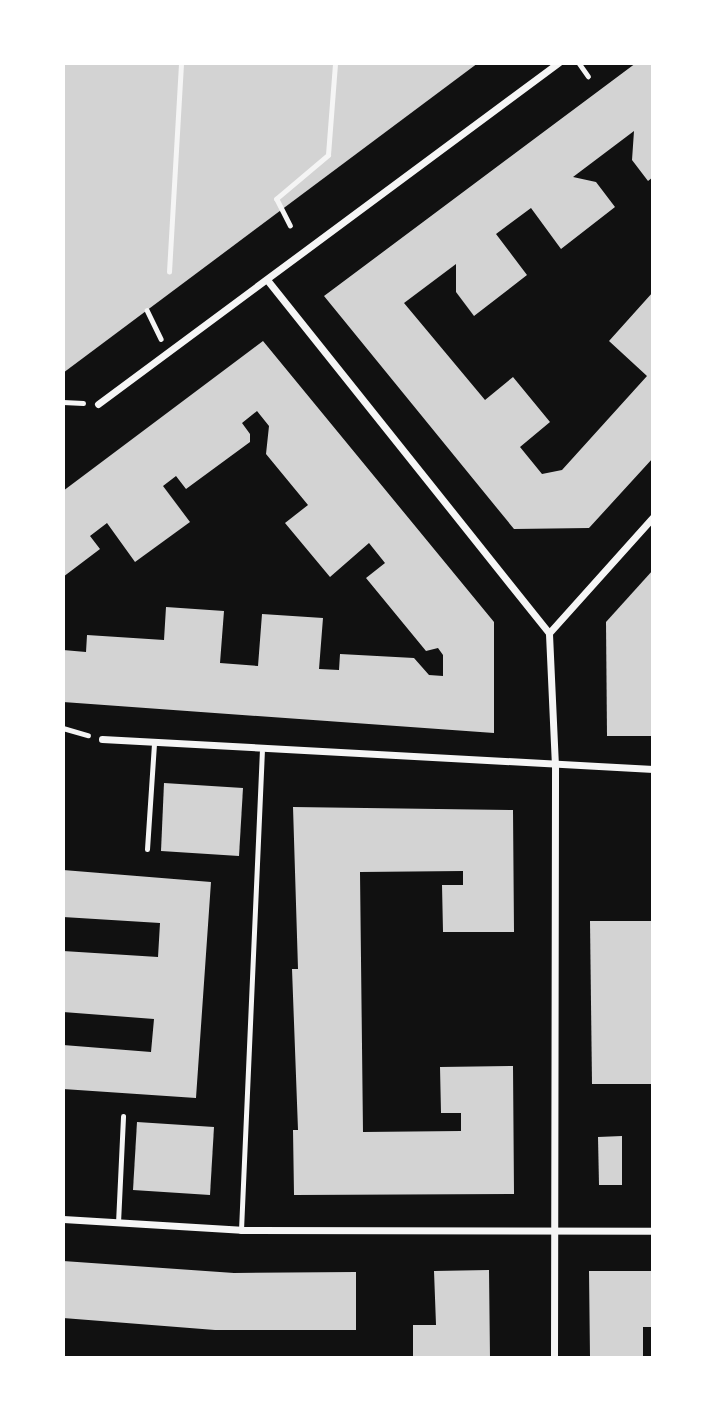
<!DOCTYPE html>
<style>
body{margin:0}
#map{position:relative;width:716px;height:1421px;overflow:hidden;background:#111;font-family:Manrope,sans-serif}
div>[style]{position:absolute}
.building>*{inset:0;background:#d3d3d3}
.path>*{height:4.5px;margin:-2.25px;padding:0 2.25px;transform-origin:2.25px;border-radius:2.25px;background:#f5f5f5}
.service>*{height:5px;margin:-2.5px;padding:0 2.5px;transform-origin:2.5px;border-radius:2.5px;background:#f5f5f5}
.minor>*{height:7px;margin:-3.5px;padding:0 3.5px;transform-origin:3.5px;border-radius:3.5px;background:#f5f5f5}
span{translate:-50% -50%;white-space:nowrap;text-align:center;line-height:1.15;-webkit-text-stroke:7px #fff;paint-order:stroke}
.frame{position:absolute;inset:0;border:65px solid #fff;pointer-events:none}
</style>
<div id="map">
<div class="building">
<i style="clip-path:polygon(63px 63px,478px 63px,63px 373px)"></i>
<i style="clip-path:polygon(636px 63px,653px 63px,653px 177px,648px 181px,632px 160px,634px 131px,573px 177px,596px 182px,615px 207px,561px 249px,531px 208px,496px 234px,527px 275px,474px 316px,456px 292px,456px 264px,404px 303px,485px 400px,513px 377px,550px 422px,520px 447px,542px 474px,562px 470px,647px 376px,609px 341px,653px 292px,653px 458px,589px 528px,514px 529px,324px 296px)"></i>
<i style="clip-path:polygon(263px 341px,494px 622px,494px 733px,63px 702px,63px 650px,86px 652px,87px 635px,164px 640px,166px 607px,224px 611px,220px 663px,258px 666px,262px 614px,323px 618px,319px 669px,339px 670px,340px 654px,414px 658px,429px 675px,443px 676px,443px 655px,438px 648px,426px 651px,366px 578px,385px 563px,369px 543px,330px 577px,285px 523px,308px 505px,266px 454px,269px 426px,257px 411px,242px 423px,250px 434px,250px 442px,186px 489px,176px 476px,163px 486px,190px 522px,135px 562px,107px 523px,90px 536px,100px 549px,63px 577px,63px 491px)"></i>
<i style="clip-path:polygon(653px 570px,653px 736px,607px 736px,606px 622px)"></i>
<i style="clip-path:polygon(164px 783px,243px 788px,239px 856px,161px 851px)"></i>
<i style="clip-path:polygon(293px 807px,513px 810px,514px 932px,443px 932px,442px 885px,463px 885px,463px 871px,360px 872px,363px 1132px,461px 1131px,461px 1113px,441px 1113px,440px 1067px,513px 1066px,514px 1194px,294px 1195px,293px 1130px,298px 1130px,292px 969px,298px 969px)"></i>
<i style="clip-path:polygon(63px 870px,211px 882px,196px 1098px,63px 1089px,63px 1045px,151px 1052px,154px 1019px,63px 1012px,63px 951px,158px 957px,160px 923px,63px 917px)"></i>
<i style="clip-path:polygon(590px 921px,653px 921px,653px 1084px,592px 1084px)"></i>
<i style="clip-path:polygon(137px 1122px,214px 1127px,210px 1195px,133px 1190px)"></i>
<i style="clip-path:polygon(622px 1136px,622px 1185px,599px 1185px,598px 1137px)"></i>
<i style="clip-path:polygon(63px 1261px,234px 1273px,356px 1272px,356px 1330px,215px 1330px,63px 1318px)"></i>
<i style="clip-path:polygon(489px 1270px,490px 1358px,413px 1358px,413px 1325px,436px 1325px,434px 1271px)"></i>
<i style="clip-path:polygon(589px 1271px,653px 1271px,653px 1327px,643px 1327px,643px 1358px,590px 1358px)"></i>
</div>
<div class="path">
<i style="left:579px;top:63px;width:16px;rotate:55deg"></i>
<i style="left:290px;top:226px;width:30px;rotate:-117deg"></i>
<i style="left:276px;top:199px;width:68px;rotate:-40.2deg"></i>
<i style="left:328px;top:155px;width:92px;rotate:-85.6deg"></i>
<i style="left:169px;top:272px;width:209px;rotate:-86.7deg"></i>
<i style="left:147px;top:310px;width:32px;rotate:64deg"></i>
<i style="left:63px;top:402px;width:20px;rotate:3deg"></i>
<i style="left:63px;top:728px;width:26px;rotate:16deg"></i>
</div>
<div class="service">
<i style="left:147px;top:849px;width:106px;rotate:-86.2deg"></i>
<i style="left:118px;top:1223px;width:107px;rotate:-87.3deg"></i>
<i style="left:241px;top:1230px;width:479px;rotate:-87.5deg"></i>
</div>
<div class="minor">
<i style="left:268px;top:281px;width:450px;rotate:51.4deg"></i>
<i style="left:98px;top:404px;width:573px;rotate:-36.55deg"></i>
<i style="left:102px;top:739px;width:552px;rotate:3.12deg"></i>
<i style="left:63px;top:1219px;width:178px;rotate:3.5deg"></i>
<i style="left:241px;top:1230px;width:412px;rotate:0.1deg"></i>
<i style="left:554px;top:1358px;width:592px;rotate:-89.9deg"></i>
<i style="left:555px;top:766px;width:133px;rotate:-92.6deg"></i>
<i style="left:549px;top:633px;width:156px;rotate:-48.1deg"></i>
</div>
<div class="frame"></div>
</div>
